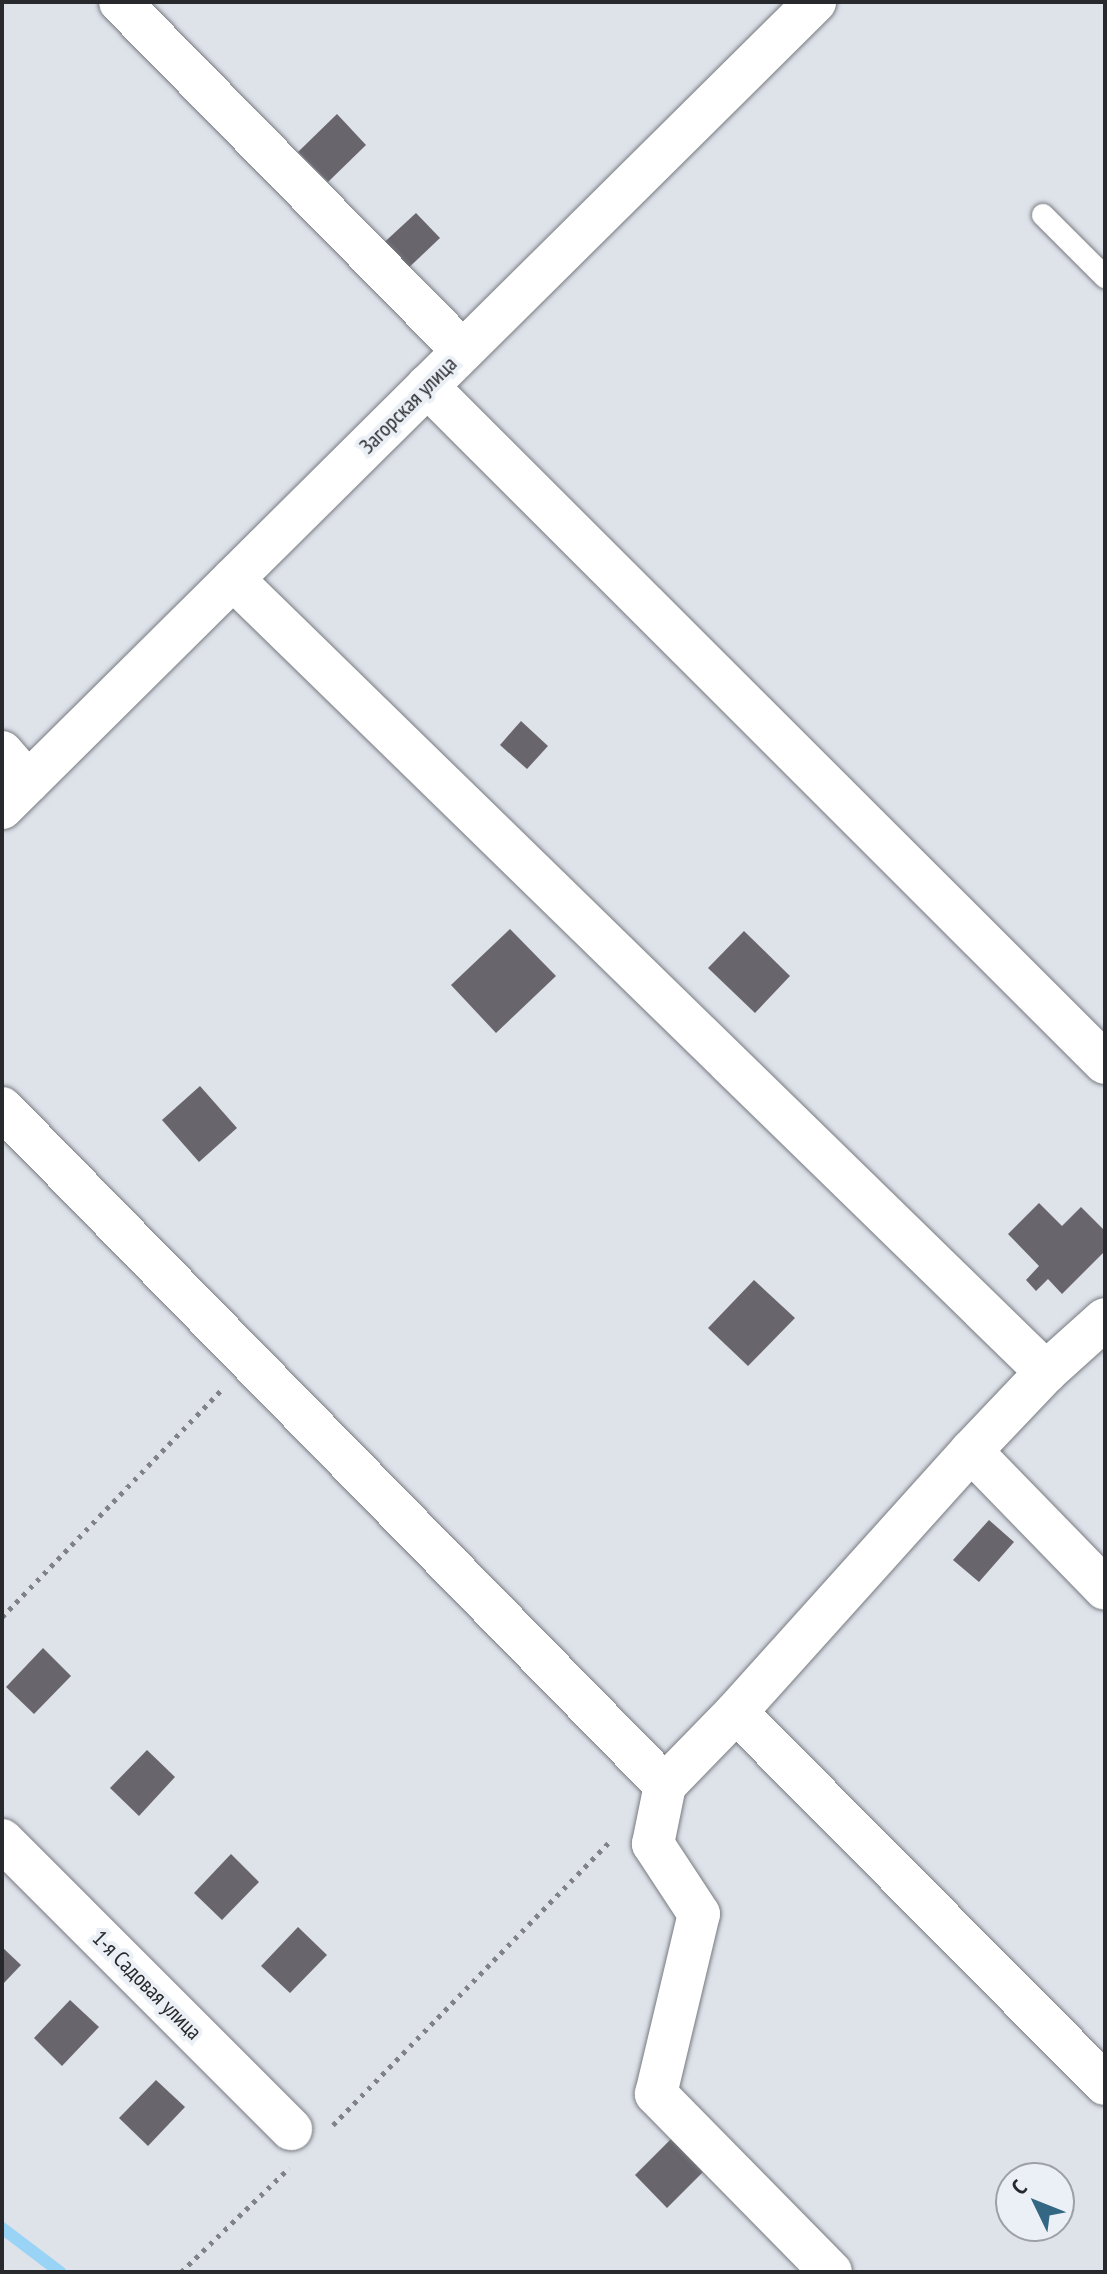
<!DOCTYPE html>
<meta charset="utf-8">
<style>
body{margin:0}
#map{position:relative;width:1107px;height:2274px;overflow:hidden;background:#dee2e9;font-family:"PT Sans Narrow",sans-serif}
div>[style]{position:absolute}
.stream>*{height:12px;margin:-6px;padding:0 6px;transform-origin:6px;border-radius:6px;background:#99d3f6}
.building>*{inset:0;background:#69656c}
.path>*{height:5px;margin-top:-2.5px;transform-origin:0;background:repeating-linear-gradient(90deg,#808287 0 4px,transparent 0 10px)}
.roads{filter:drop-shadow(0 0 2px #777b81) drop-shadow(0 0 2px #777b81)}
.service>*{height:22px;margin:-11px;padding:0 11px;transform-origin:11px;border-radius:11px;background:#fff}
.minor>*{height:42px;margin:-21px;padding:0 21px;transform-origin:21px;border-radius:21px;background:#fff}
span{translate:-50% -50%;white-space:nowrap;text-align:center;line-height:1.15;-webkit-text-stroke:8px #ebf0f7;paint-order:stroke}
.street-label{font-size:22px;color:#28292c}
.frame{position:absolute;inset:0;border:4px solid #28292c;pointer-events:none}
.north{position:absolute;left:995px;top:2162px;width:80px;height:80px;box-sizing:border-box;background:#ebf0f7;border:2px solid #9da0a6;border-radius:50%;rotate:313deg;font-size:22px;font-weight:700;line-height:32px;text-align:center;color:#28292c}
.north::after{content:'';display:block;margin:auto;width:28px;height:36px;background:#346784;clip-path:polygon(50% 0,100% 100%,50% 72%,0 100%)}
</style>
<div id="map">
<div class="stream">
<i style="left:2px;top:2228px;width:73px;rotate:37.2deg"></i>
</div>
<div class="building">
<i style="clip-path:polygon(337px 114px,366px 145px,328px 182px,298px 152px)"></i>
<i style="clip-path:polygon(416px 213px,440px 238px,401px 275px,377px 249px)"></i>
<i style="clip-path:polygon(521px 721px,548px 746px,527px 769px,500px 745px)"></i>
<i style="clip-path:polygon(510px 929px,556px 976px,496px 1033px,451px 985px)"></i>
<i style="clip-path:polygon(744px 931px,790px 976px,755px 1013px,708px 968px)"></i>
<i style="clip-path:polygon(200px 1086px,237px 1128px,199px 1162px,162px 1120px)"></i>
<i style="clip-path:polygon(1039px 1203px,1062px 1226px,1081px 1207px,1105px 1231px,1105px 1251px,1062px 1294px,1048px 1279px,1036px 1291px,1026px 1280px,1039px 1266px,1008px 1234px)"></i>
<i style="clip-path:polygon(754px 1280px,795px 1318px,748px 1366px,708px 1328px)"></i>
<i style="clip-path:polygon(989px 1520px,1014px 1542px,979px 1582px,953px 1560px)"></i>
<i style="clip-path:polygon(43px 1648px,71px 1676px,34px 1714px,6px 1687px)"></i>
<i style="clip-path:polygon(147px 1750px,175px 1777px,139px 1816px,110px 1788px)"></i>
<i style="clip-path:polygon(231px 1854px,259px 1882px,222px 1920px,194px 1893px)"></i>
<i style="clip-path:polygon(298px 1927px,327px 1955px,290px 1993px,261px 1966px)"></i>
<i style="clip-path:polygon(2px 1947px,21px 1965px,2px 1985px)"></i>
<i style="clip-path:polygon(70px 2000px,99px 2027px,62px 2066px,34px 2038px)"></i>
<i style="clip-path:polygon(156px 2080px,185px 2107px,148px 2146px,119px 2118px)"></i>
<i style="clip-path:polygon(671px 2139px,703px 2172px,667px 2208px,635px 2175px)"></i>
</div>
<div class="path">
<i style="left:2px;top:1617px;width:315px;rotate:-46deg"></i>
<i style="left:333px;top:2125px;width:398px;rotate:-45.7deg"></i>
<i style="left:181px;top:2272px;width:150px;rotate:-43.9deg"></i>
</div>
<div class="roads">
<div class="service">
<i style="left:1043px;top:215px;width:88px;rotate:45deg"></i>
</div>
<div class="minor">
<i style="left:120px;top:2px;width:489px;rotate:45.5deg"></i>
<i style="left:427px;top:386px;width:958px;rotate:44.96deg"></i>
<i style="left:233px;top:579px;width:1136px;rotate:44.29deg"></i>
<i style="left:2px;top:752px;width:40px;rotate:49deg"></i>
<i style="left:2px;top:808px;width:1145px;rotate:-44.75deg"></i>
<i style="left:2px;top:1108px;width:948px;rotate:45.6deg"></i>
<i style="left:971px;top:1451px;width:192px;rotate:45.8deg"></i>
<i style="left:736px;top:1712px;width:524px;rotate:45.23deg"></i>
<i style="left:2px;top:1840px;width:409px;rotate:45deg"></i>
<i style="left:831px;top:2272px;width:250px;rotate:-134.5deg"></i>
<i style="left:656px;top:2094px;width:185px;rotate:-76.6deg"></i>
<i style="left:699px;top:1914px;width:84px;rotate:-123.3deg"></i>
<i style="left:653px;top:1844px;width:60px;rotate:-78.5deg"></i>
<i style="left:665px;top:1785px;width:102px;rotate:-45.8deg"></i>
<i style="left:736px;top:1712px;width:351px;rotate:-48deg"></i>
<i style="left:971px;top:1451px;width:109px;rotate:-46.5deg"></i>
<i style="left:1046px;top:1372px;width:79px;rotate:-41.9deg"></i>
</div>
</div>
<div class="street-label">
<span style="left:408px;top:405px;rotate:-45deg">Загорская улица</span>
<span style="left:147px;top:1985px;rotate:45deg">1-я Садовая улица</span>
</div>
<div class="frame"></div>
<div class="north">С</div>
</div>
